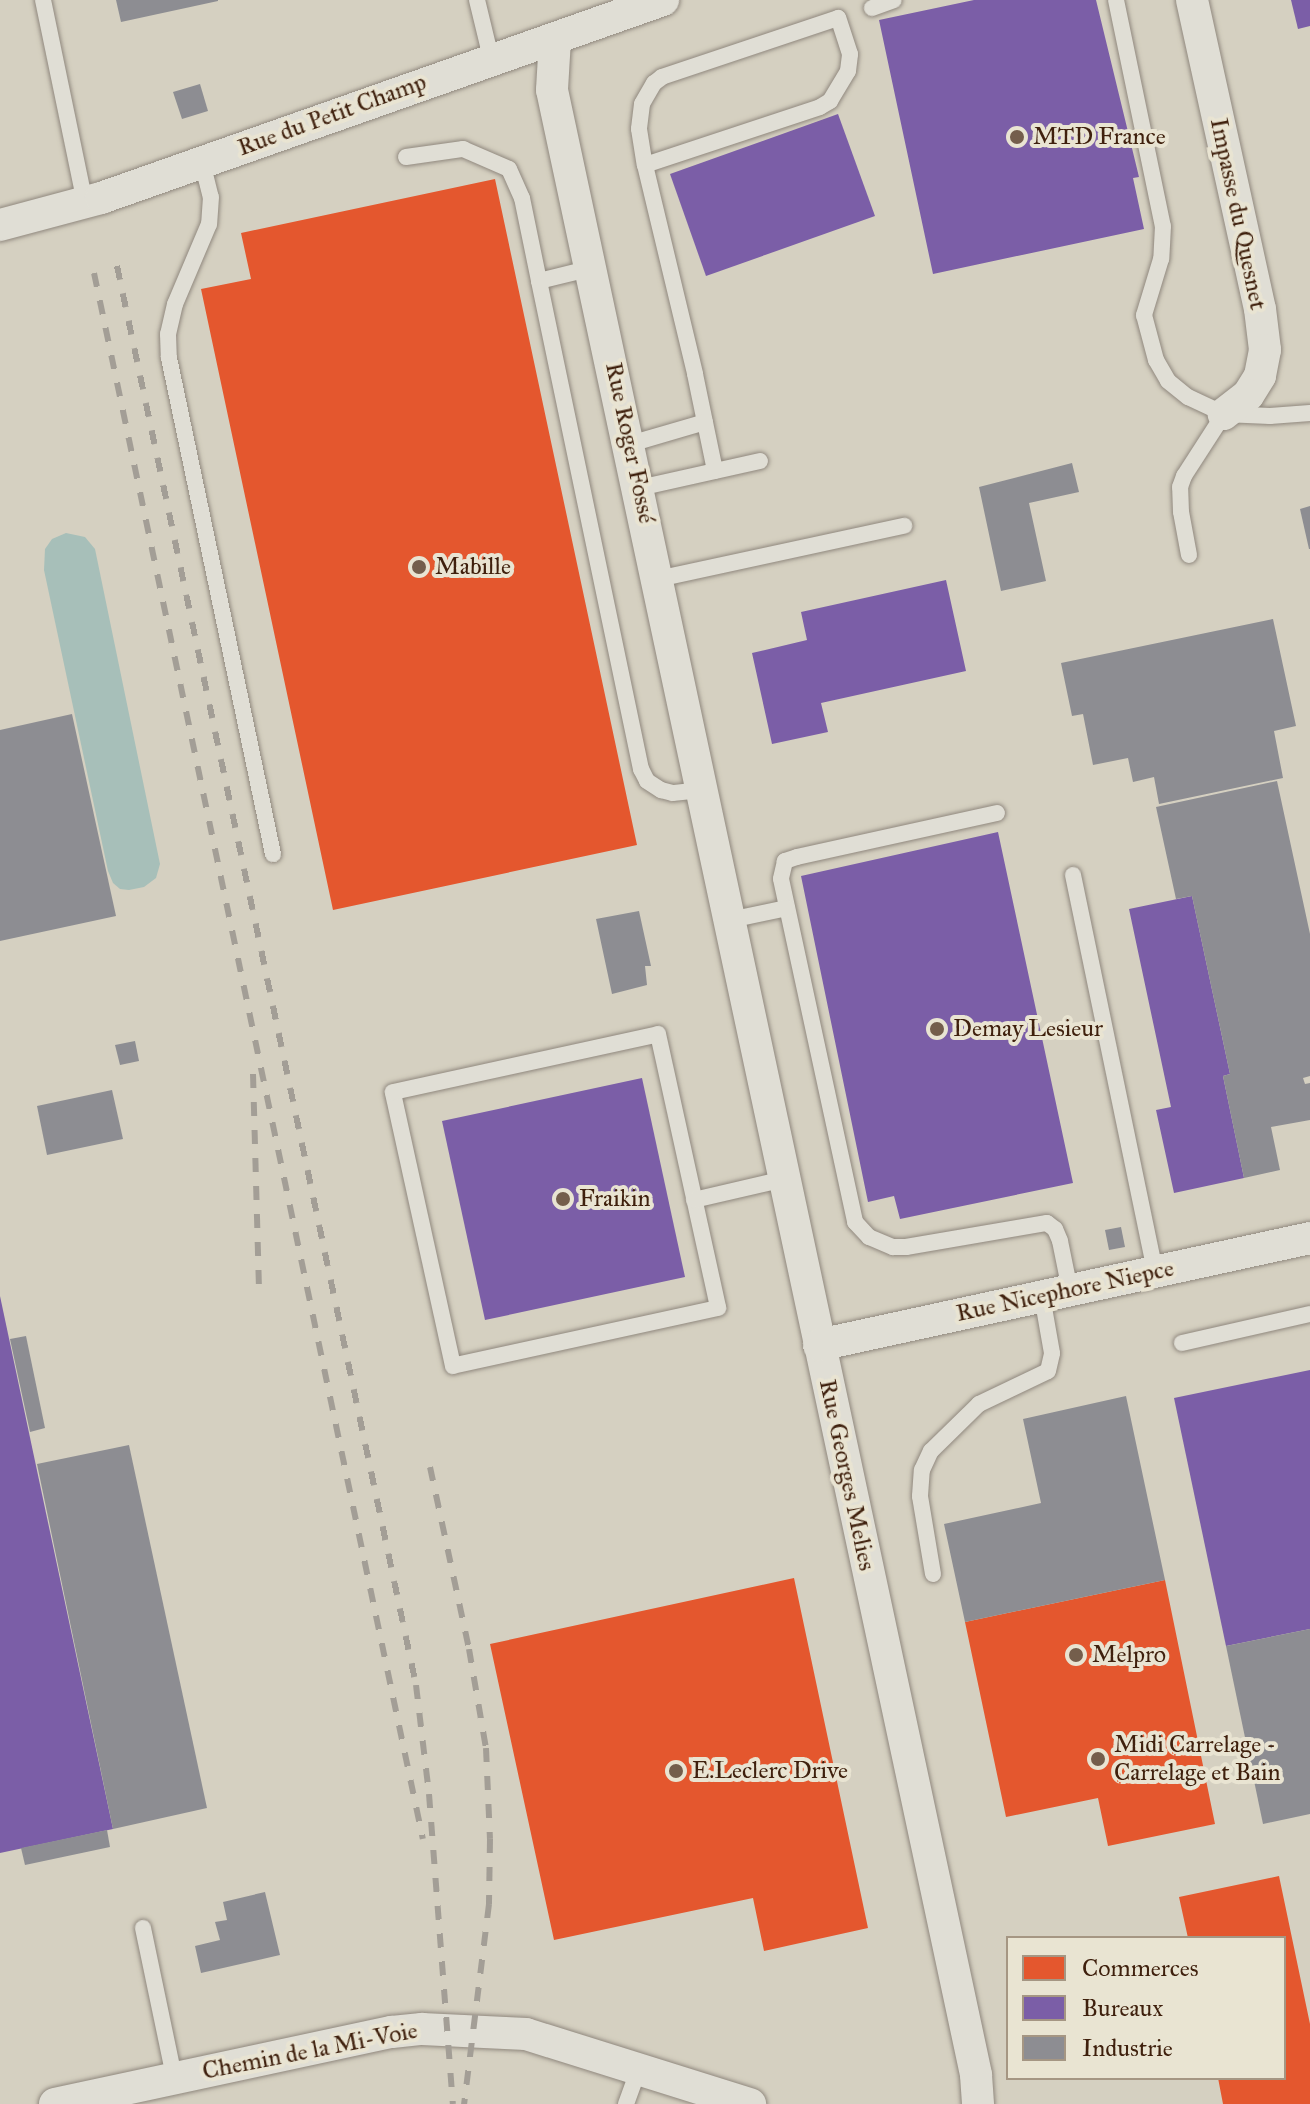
<!DOCTYPE html>
<meta charset="utf-8">
<style>
body{margin:0}
#map{position:relative;width:1310px;height:2104px;overflow:hidden;background:#d5d0c1;font-family:"IM FELL Great Primer",serif}
div>[style]{position:absolute}
.water>*{inset:0;background:#a7bfb9}
.shops>*{inset:0;background:#e4572e}
.offices>*{inset:0;background:#7b5ea7}
.industry>*{inset:0;background:#8d8d92}
.roads{filter:drop-shadow(0 0 2px #90887e) drop-shadow(0 0 2px #90887e)}
.lane>*{height:16px;margin:-8px;padding:0 8px;transform-origin:8px;border-radius:8px;background:#e0ded5}
.street>*{height:32px;margin:-16px;padding:0 16px;transform-origin:16px;border-radius:16px;background:#e0ded5}
.rail>*{height:6px;margin-top:-3px;transform-origin:0;background:repeating-linear-gradient(90deg,#a39e96 0 14px,transparent 0 28px)}
.dots>*{width:22px;height:22px;translate:-50% -50%;box-sizing:border-box;border:4px solid #e9e4d2;border-radius:50%}
span{translate:-50% -50%;white-space:nowrap;text-align:center;line-height:1.15;-webkit-text-stroke:8px #e9e4d2;paint-order:stroke}
.street-label{font-size:24px;color:#3f200d}
.poi-label{font-size:24px;color:#3f200d}
.left{translate:0 -50%;text-align:left}
.legend{position:absolute;left:1006px;top:1936px;width:280px;height:144px;box-sizing:border-box;background:#e9e4d2;border:2px solid #a59683;margin:0;padding:10px 14px;list-style:none;font-size:24px;color:#3f200d}
.legend li{display:flex;align-items:center;gap:16px;height:40px}
.legend b{width:40px;border:2px solid #a59683}
</style>
<div id="map">
<div class="water">
<i style="clip-path:polygon(66px 533px,85px 537px,95px 549px,160px 864px,156px 878px,144px 887px,129px 890px,120px 889px,113px 883px,108px 871px,44px 570px,45px 549px,52px 539px)"></i>
</div>
<div class="shops">
<i style="clip-path:polygon(495px 179px,637px 845px,333px 910px,201px 289px,251px 279px,241px 233px)"></i>
<i style="clip-path:polygon(794px 1578px,868px 1928px,764px 1951px,753px 1898px,554px 1940px,490px 1644px)"></i>
<i style="clip-path:polygon(1165px 1580px,1215px 1824px,1108px 1846px,1098px 1798px,1006px 1817px,965px 1622px)"></i>
<i style="clip-path:polygon(1279px 1876px,1310px 2024px,1310px 2104px,1223px 2104px,1218px 2078px,1284px 2078px,1284px 1938px,1188px 1938px,1179px 1897px)"></i>
</div>
<div class="offices">
<i style="clip-path:polygon(974px 0,1096px 0,1139px 177px,1133px 178px,1144px 229px,933px 274px,879px 20px)"></i>
<i style="clip-path:polygon(1291px 0,1310px 0,1310px 26px,1298px 29px)"></i>
<i style="clip-path:polygon(838px 114px,875px 216px,706px 276px,670px 174px)"></i>
<i style="clip-path:polygon(946px 580px,966px 671px,821px 703px,828px 732px,772px 744px,752px 653px,807px 640px,801px 612px)"></i>
<i style="clip-path:polygon(998px 832px,1073px 1183px,900px 1219px,894px 1196px,868px 1202px,801px 876px)"></i>
<i style="clip-path:polygon(1192px 896px,1230px 1074px,1223px 1076px,1244px 1178px,1174px 1193px,1156px 1110px,1171px 1107px,1129px 909px)"></i>
<i style="clip-path:polygon(642px 1078px,685px 1277px,485px 1320px,442px 1121px)"></i>
<i style="clip-path:polygon(0 1296px,113px 1829px,0 1853px)"></i>
<i style="clip-path:polygon(1310px 1370px,1310px 1629px,1226px 1646px,1174px 1398px)"></i>
</div>
<div class="industry">
<i style="clip-path:polygon(116px 0,218px 0,218px 1px,121px 22px)"></i>
<i style="clip-path:polygon(200px 84px,208px 111px,182px 119px,173px 92px)"></i>
<i style="clip-path:polygon(1072px 463px,1079px 492px,1029px 503px,1046px 581px,1001px 591px,979px 487px)"></i>
<i style="clip-path:polygon(1310px 506px,1310px 549px,1309px 549px,1300px 509px)"></i>
<i style="clip-path:polygon(1273px 619px,1296px 726px,1274px 731px,1283px 778px,1159px 804px,1154px 777px,1133px 782px,1128px 758px,1093px 765px,1083px 714px,1072px 716px,1061px 663px)"></i>
<i style="clip-path:polygon(72px 714px,116px 916px,0 941px,0 730px)"></i>
<i style="clip-path:polygon(1277px 781px,1310px 934px,1310px 1076px,1303px 1078px,1305px 1084px,1310px 1083px,1310px 1120px,1271px 1127px,1280px 1170px,1244px 1178px,1223px 1076px,1230px 1074px,1192px 896px,1176px 899px,1156px 807px)"></i>
<i style="clip-path:polygon(639px 911px,651px 966px,645px 966px,647px 985px,612px 994px,596px 919px)"></i>
<i style="clip-path:polygon(135px 1041px,139px 1061px,120px 1065px,115px 1045px)"></i>
<i style="clip-path:polygon(112px 1090px,123px 1139px,47px 1155px,37px 1106px)"></i>
<i style="clip-path:polygon(1121px 1227px,1125px 1247px,1109px 1250px,1105px 1230px)"></i>
<i style="clip-path:polygon(26px 1336px,45px 1428px,30px 1432px,10px 1339px)"></i>
<i style="clip-path:polygon(1126px 1396px,1165px 1580px,965px 1622px,944px 1524px,1041px 1503px,1023px 1419px)"></i>
<i style="clip-path:polygon(129px 1445px,207px 1808px,113px 1829px,37px 1464px)"></i>
<i style="clip-path:polygon(1310px 1629px,1310px 1814px,1263px 1824px,1226px 1646px)"></i>
<i style="clip-path:polygon(107px 1830px,110px 1847px,25px 1865px,21px 1848px)"></i>
<i style="clip-path:polygon(265px 1892px,280px 1955px,201px 1973px,195px 1946px,220px 1940px,215px 1922px,227px 1920px,223px 1902px)"></i>
</div>
<div class="roads">
<div class="lane">
<i style="left:43px;top:0;width:207px;rotate:78.3deg"></i>
<i style="left:477px;top:0;width:60px;rotate:76.4deg"></i>
<i style="left:1116px;top:0;width:231px;rotate:78.3deg"></i>
<i style="left:1163px;top:226px;width:33px;rotate:93deg"></i>
<i style="left:1161px;top:259px;width:59px;rotate:106.9deg"></i>
<i style="left:1144px;top:315px;width:47px;rotate:75.1deg"></i>
<i style="left:1156px;top:360px;width:24px;rotate:60deg"></i>
<i style="left:1168px;top:381px;width:26px;rotate:39deg"></i>
<i style="left:1188px;top:397px;width:40px;rotate:25deg"></i>
<i style="left:1224px;top:414px;width:46px;rotate:2.5deg"></i>
<i style="left:1270px;top:416px;width:40px;rotate:-4.3deg"></i>
<i style="left:872px;top:8px;width:23px;rotate:-20deg"></i>
<i style="left:406px;top:157px;width:58px;rotate:-8deg"></i>
<i style="left:463px;top:149px;width:50px;rotate:23.5deg"></i>
<i style="left:509px;top:169px;width:32px;rotate:66deg"></i>
<i style="left:522px;top:198px;width:85px;rotate:78.4deg"></i>
<i style="left:539px;top:281px;width:55px;rotate:-13.8deg"></i>
<i style="left:202px;top:162px;width:36px;rotate:76deg"></i>
<i style="left:211px;top:197px;width:27px;rotate:94deg"></i>
<i style="left:209px;top:224px;width:87px;rotate:113deg"></i>
<i style="left:175px;top:304px;width:31px;rotate:103deg"></i>
<i style="left:168px;top:334px;width:24px;rotate:88deg"></i>
<i style="left:169px;top:358px;width:507px;rotate:78.16deg"></i>
<i style="left:645px;top:165px;width:184px;rotate:-18.3deg"></i>
<i style="left:820px;top:107px;width:12px;rotate:-31deg"></i>
<i style="left:830px;top:101px;width:35px;rotate:-59deg"></i>
<i style="left:848px;top:71px;width:17px;rotate:-83deg"></i>
<i style="left:850px;top:54px;width:38px;rotate:-108deg"></i>
<i style="left:838px;top:18px;width:186px;rotate:161.5deg"></i>
<i style="left:662px;top:77px;width:10px;rotate:143deg"></i>
<i style="left:654px;top:83px;width:24px;rotate:120deg"></i>
<i style="left:642px;top:104px;width:25px;rotate:97deg"></i>
<i style="left:639px;top:129px;width:36px;rotate:81deg"></i>
<i style="left:645px;top:165px;width:215px;rotate:76.5deg"></i>
<i style="left:695px;top:374px;width:99px;rotate:78.3deg"></i>
<i style="left:539px;top:281px;width:499px;rotate:78.2deg"></i>
<i style="left:641px;top:769px;width:13px;rotate:63deg"></i>
<i style="left:647px;top:781px;width:17px;rotate:33deg"></i>
<i style="left:661px;top:790px;width:12px;rotate:14deg"></i>
<i style="left:673px;top:793px;width:30px;rotate:-6deg"></i>
<i style="left:630px;top:444px;width:78px;rotate:-16.3deg"></i>
<i style="left:639px;top:488px;width:124px;rotate:-12.6deg"></i>
<i style="left:1189px;top:555px;width:44px;rotate:-100.5deg"></i>
<i style="left:1181px;top:512px;width:25px;rotate:-92deg"></i>
<i style="left:1180px;top:487px;width:12px;rotate:-70deg"></i>
<i style="left:1184px;top:476px;width:74px;rotate:-57.2deg"></i>
<i style="left:658px;top:579px;width:252px;rotate:-12.2deg"></i>
<i style="left:997px;top:813px;width:205px;rotate:167.6deg"></i>
<i style="left:797px;top:857px;width:13px;rotate:162deg"></i>
<i style="left:785px;top:861px;width:18px;rotate:103deg"></i>
<i style="left:781px;top:879px;width:351px;rotate:77.8deg"></i>
<i style="left:855px;top:1222px;width:21px;rotate:47deg"></i>
<i style="left:869px;top:1237px;width:26px;rotate:23deg"></i>
<i style="left:893px;top:1247px;width:13px"></i>
<i style="left:906px;top:1247px;width:143px;rotate:-9.7deg"></i>
<i style="left:1047px;top:1223px;width:10px;rotate:37deg"></i>
<i style="left:1055px;top:1229px;width:13px;rotate:67deg"></i>
<i style="left:1060px;top:1241px;width:50px;rotate:78.5deg"></i>
<i style="left:1073px;top:875px;width:405px;rotate:78.3deg"></i>
<i style="left:730px;top:920px;width:58px;rotate:-11.9deg"></i>
<i style="left:658px;top:1034px;width:280px;rotate:77.6deg"></i>
<i style="left:718px;top:1308px;width:271px;rotate:167.7deg"></i>
<i style="left:453px;top:1366px;width:280px;rotate:-102.4deg"></i>
<i style="left:393px;top:1092px;width:271px;rotate:-12.3deg"></i>
<i style="left:694px;top:1200px;width:92px;rotate:-13.1deg"></i>
<i style="left:1182px;top:1343px;width:131px;rotate:-12.8deg"></i>
<i style="left:933px;top:1574px;width:79px;rotate:-99.5deg"></i>
<i style="left:920px;top:1496px;width:26px;rotate:-86deg"></i>
<i style="left:922px;top:1470px;width:21px;rotate:-65deg"></i>
<i style="left:931px;top:1451px;width:67px;rotate:-44.4deg"></i>
<i style="left:979px;top:1404px;width:76px;rotate:-25.6deg"></i>
<i style="left:1048px;top:1371px;width:18px;rotate:-77deg"></i>
<i style="left:1052px;top:1353px;width:58px;rotate:-100deg"></i>
<i style="left:143px;top:1928px;width:152px;rotate:78.2deg"></i>
<i style="left:626px;top:2104px;width:38px;rotate:-70deg"></i>
</div>
<div class="street">
<i style="left:1192px;top:0;width:316px;rotate:77.6deg"></i>
<i style="left:1260px;top:309px;width:41px;rotate:83deg"></i>
<i style="left:1265px;top:350px;width:26px;rotate:101deg"></i>
<i style="left:1260px;top:376px;width:22px;rotate:122deg"></i>
<i style="left:1248px;top:395px;width:31px;rotate:142deg"></i>
<i style="left:555px;top:39px;width:51px;rotate:93.4deg"></i>
<i style="left:552px;top:90px;width:2030px;rotate:77.94deg"></i>
<i style="left:976px;top:2075px;width:29px;rotate:86deg"></i>
<i style="left:0;top:225px;width:105px;rotate:-15deg"></i>
<i style="left:101px;top:198px;width:596px;rotate:-19.41deg"></i>
<i style="left:819px;top:1345px;width:503px;rotate:-12.29deg"></i>
<i style="left:55px;top:2104px;width:345px;rotate:-12.1deg"></i>
<i style="left:392px;top:2032px;width:30px;rotate:-6deg"></i>
<i style="left:422px;top:2029px;width:104px;rotate:2.8deg"></i>
<i style="left:526px;top:2034px;width:235px;rotate:17.4deg"></i>
</div>
</div>
<div class="rail">
<i style="left:117px;top:266px;width:1450px;rotate:78.1deg"></i>
<i style="left:416px;top:1685px;width:110px;rotate:83.2deg"></i>
<i style="left:429px;top:1794px;width:311px;rotate:85.6deg"></i>
<i style="left:94px;top:273px;width:1600px;rotate:78.14deg"></i>
<i style="left:253px;top:1074px;width:219px;rotate:88.4deg"></i>
<i style="left:430px;top:1467px;width:186px;rotate:77.9deg"></i>
<i style="left:469px;top:1649px;width:100px;rotate:80.3deg"></i>
<i style="left:486px;top:1748px;width:91px;rotate:87.5deg"></i>
<i style="left:490px;top:1839px;width:65px;rotate:90.9deg"></i>
<i style="left:489px;top:1904px;width:202px;rotate:97.1deg"></i>
</div>
<div class="dots">
<i style="left:1017px;top:137px;background:#745e4c"></i>
<i style="left:419px;top:567px;background:#745e4c"></i>
<i style="left:937px;top:1029px;background:#745e4c"></i>
<i style="left:563px;top:1199px;background:#745e4c"></i>
<i style="left:1076px;top:1655px;background:#745e4c"></i>
<i style="left:1098px;top:1759px;background:#745e4c"></i>
<i style="left:676px;top:1771px;background:#745e4c"></i>
</div>
<div class="street-label">
<span style="left:332px;top:115px;rotate:-20deg">Rue du Petit Champ</span>
<span style="left:1238px;top:214px;rotate:78deg">Impasse du Quesnet</span>
<span style="left:630px;top:443px;rotate:78deg">Rue Roger Fossé</span>
<span style="left:1065px;top:1291px;rotate:-12deg">Rue Nicephore Niepce</span>
<span style="left:847px;top:1475px;rotate:78deg">Rue Georges Melies</span>
<span style="left:310px;top:2051px;rotate:-11deg">Chemin de la Mi-Voie</span>
</div>
<div class="poi-label">
<span class="left" style="left:1033px;top:137px">MTD France</span>
<span class="left" style="left:435px;top:567px">Mabille</span>
<span class="left" style="left:953px;top:1029px">Demay Lesieur</span>
<span class="left" style="left:579px;top:1199px">Fraikin</span>
<span class="left" style="left:1092px;top:1655px">Melpro</span>
<span class="left" style="left:1114px;top:1759px">Midi Carrelage -<br>Carrelage et Bain</span>
<span class="left" style="left:692px;top:1771px">E.Leclerc Drive</span>
</div>
<ul class="legend">
<li><b style="height:22px;background:#e4572e"></b>Commerces</li>
<li><b style="height:22px;background:#7b5ea7"></b>Bureaux</li>
<li><b style="height:22px;background:#8d8d92"></b>Industrie</li>
</ul>
</div>
